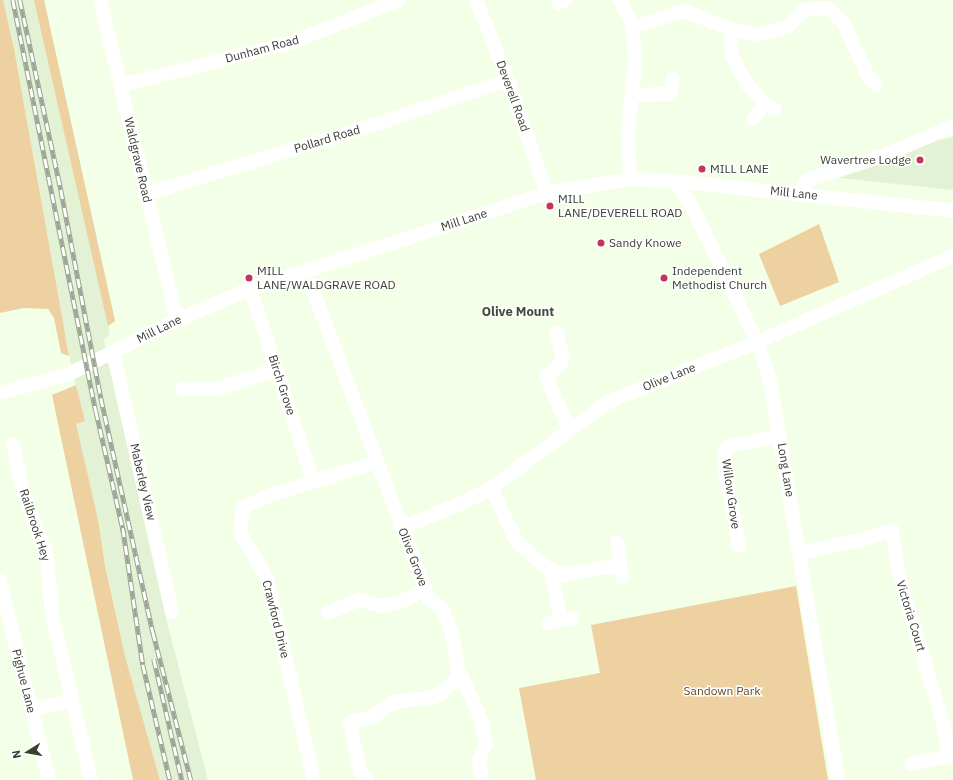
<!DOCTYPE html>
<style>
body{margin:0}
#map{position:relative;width:953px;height:780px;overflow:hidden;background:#f3ffe7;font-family:"IBM Plex Sans",sans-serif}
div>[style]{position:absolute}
.built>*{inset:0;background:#e3f2d4}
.green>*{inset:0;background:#edd1a1}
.minor>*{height:14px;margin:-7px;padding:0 7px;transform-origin:7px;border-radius:7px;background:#fff}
.rail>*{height:4.5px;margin-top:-2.25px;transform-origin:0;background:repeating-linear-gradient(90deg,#fff 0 9px,#9da594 0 18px);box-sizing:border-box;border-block:1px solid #9da594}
.dots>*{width:11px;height:11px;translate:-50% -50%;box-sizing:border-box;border:2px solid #fff;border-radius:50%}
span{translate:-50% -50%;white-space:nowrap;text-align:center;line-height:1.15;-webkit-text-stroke:3px #fff;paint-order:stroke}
.street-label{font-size:12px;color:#3a3e35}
.poi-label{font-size:12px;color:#3a3e35}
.right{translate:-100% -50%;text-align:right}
.left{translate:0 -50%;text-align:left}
.park-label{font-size:12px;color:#644b1a}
.neighbourhood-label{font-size:13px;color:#434c39;font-weight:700}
.north{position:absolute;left:8px;top:732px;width:40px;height:40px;-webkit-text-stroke:3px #fff;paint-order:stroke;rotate:259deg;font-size:11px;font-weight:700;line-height:16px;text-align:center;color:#3a3e35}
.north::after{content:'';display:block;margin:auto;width:14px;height:18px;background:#3a3e35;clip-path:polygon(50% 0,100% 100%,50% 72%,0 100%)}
</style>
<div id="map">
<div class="built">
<i style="clip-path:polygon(0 0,44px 0,115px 321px,108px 326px,110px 334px,104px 340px,166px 618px,208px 780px,160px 780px,125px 656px,75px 423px,84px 421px,0 39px)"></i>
<i style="clip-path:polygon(953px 137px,953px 190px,839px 178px,935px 141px)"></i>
</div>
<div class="green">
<i style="clip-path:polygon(0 0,3px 0,14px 49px,69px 356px,61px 353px,54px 318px,48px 309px,24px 308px,0 313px)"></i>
<i style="clip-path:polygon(34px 0,44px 0,115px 321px,108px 326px)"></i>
<i style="clip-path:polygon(819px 224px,839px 282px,780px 306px,759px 254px)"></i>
<i style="clip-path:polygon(76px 385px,85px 421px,76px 424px,98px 520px,105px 565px,125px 656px,160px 780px,133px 780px,52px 395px)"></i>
<i style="clip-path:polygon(796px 586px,828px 780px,536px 780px,519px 688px,600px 673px,591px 625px)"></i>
</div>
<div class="minor">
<i style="left:100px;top:0;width:329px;rotate:76.5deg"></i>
<i style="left:476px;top:0;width:86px;rotate:68.2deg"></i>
<i style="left:508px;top:80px;width:120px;rotate:71deg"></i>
<i style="left:620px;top:0;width:30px;rotate:64deg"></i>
<i style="left:633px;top:27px;width:36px;rotate:87deg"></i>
<i style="left:635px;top:63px;width:68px;rotate:95.9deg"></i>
<i style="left:628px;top:131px;width:48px;rotate:87.6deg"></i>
<i style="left:559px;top:3px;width:7px;rotate:-27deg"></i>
<i style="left:633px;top:27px;width:53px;rotate:-17.4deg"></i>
<i style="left:684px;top:11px;width:53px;rotate:20.8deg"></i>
<i style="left:734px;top:30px;width:24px;rotate:12deg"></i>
<i style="left:757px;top:35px;width:31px;rotate:-15deg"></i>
<i style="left:787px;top:27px;width:24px;rotate:-45deg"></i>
<i style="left:804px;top:10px;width:24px;rotate:-5deg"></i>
<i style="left:828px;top:8px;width:21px;rotate:43deg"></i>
<i style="left:843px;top:22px;width:57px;rotate:65.2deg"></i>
<i style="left:867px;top:74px;width:14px;rotate:51deg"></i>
<i style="left:734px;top:30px;width:9px;rotate:111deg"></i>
<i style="left:731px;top:38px;width:18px;rotate:87deg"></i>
<i style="left:732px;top:56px;width:32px;rotate:62deg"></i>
<i style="left:747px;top:84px;width:27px;rotate:48deg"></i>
<i style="left:765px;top:104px;width:11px;rotate:27deg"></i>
<i style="left:121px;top:85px;width:174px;rotate:-14deg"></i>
<i style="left:290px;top:43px;width:117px;rotate:-21.5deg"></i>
<i style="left:632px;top:95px;width:38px;rotate:-2deg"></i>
<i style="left:670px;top:94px;width:16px;rotate:-79deg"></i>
<i style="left:753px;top:119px;width:19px;rotate:-51deg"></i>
<i style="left:674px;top:181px;width:25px;rotate:53deg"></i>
<i style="left:689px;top:201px;width:34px;rotate:63deg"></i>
<i style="left:704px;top:231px;width:123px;rotate:64.5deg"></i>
<i style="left:757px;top:342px;width:36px;rotate:71deg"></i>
<i style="left:769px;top:376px;width:410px;rotate:80.3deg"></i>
<i style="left:799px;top:193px;width:15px;rotate:-58deg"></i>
<i style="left:807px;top:180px;width:80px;rotate:-17.5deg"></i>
<i style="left:883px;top:156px;width:76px;rotate:-23.2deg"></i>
<i style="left:145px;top:194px;width:235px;rotate:-16.8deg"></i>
<i style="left:370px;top:126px;width:145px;rotate:-18.4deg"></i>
<i style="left:311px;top:285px;width:325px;rotate:69.4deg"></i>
<i style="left:425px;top:589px;width:11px;rotate:68deg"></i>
<i style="left:429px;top:599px;width:15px;rotate:32deg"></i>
<i style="left:442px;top:607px;width:33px;rotate:70deg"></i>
<i style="left:453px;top:638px;width:30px;rotate:81deg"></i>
<i style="left:458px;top:668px;width:9px;rotate:90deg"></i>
<i style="left:458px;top:677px;width:20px;rotate:135deg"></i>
<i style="left:444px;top:691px;width:12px;rotate:149deg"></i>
<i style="left:434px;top:697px;width:40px;rotate:172.9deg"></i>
<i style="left:394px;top:702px;width:24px;rotate:145deg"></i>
<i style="left:374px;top:716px;width:25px;rotate:164deg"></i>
<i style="left:350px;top:723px;width:50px;rotate:78.5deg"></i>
<i style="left:360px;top:772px;width:11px;rotate:45deg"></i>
<i style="left:250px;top:289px;width:202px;rotate:71.8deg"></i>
<i style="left:558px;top:333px;width:2px;rotate:153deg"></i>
<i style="left:556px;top:334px;width:24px;rotate:73deg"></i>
<i style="left:563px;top:357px;width:7px;rotate:106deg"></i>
<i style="left:561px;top:364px;width:19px;rotate:141deg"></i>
<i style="left:546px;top:376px;width:59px;rotate:66.9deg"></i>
<i style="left:113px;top:352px;width:267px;rotate:77.2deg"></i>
<i style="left:182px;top:389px;width:36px"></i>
<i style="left:218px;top:389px;width:61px;rotate:-19deg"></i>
<i style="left:0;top:393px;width:72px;rotate:-15.4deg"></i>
<i style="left:69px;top:374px;width:121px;rotate:-26.6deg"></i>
<i style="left:177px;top:320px;width:79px;rotate:-23deg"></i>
<i style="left:250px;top:289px;width:312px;rotate:-17.9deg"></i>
<i style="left:547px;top:193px;width:84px;rotate:-9.6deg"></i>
<i style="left:630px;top:179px;width:44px;rotate:2.6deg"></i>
<i style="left:674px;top:181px;width:281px;rotate:6.1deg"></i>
<i style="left:13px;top:444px;width:46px;rotate:78.7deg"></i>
<i style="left:22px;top:489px;width:72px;rotate:69.5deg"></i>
<i style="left:47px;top:556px;width:59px;rotate:85.2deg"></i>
<i style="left:52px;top:615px;width:170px;rotate:76.7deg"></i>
<i style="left:491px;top:488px;width:60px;rotate:64.3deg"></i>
<i style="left:517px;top:542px;width:40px;rotate:41deg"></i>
<i style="left:547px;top:568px;width:17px;rotate:25deg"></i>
<i style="left:562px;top:575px;width:59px;rotate:-9.8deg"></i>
<i style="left:401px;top:528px;width:69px;rotate:-22.1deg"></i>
<i style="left:465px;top:502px;width:30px;rotate:-28deg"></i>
<i style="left:491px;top:488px;width:145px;rotate:-36.3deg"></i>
<i style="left:608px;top:402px;width:161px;rotate:-21.9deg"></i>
<i style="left:757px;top:342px;width:214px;rotate:-23.7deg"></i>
<i style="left:617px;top:542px;width:36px;rotate:82deg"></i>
<i style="left:739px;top:546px;width:82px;rotate:-100.5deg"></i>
<i style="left:724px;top:465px;width:14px;rotate:-86deg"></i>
<i style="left:725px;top:451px;width:6px;rotate:-51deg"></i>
<i style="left:729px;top:446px;width:52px;rotate:-11.1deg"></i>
<i style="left:799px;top:553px;width:67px;rotate:-12deg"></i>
<i style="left:865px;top:539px;width:28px;rotate:-18deg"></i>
<i style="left:892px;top:530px;width:46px;rotate:81.2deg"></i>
<i style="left:899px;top:575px;width:159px;rotate:73.5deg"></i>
<i style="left:944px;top:727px;width:29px;rotate:80deg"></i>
<i style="left:949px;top:756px;width:38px;rotate:168deg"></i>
<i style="left:551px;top:570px;width:51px;rotate:78.7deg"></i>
<i style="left:0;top:581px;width:205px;rotate:76.2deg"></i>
<i style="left:327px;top:613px;width:35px;rotate:-22deg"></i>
<i style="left:360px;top:600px;width:21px;rotate:17deg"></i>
<i style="left:380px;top:606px;width:20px;rotate:-11deg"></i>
<i style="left:400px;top:602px;width:28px;rotate:-27deg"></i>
<i style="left:548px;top:623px;width:25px;rotate:-11deg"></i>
<i style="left:458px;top:668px;width:57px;rotate:66.1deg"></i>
<i style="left:481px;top:720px;width:24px;rotate:78deg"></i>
<i style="left:486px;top:743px;width:18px;rotate:112deg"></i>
<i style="left:479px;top:760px;width:20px;rotate:81deg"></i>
<i style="left:31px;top:710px;width:42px;rotate:-12.4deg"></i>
<i style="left:314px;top:780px;width:207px;rotate:-103.1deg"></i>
<i style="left:267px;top:578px;width:53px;rotate:-120.4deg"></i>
<i style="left:240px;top:532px;width:25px;rotate:-83deg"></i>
<i style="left:243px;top:507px;width:30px;rotate:-23deg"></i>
<i style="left:271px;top:495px;width:110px;rotate:-17.4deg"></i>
</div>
<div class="rail">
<i style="left:13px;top:0;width:419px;rotate:78.6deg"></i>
<i style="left:96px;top:411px;width:125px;rotate:77.1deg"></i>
<i style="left:20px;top:0;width:194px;rotate:77.8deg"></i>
<i style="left:61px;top:190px;width:212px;rotate:79.1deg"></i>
<i style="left:101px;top:398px;width:240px;rotate:77.5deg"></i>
<i style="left:153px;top:632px;width:153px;rotate:75.6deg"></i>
<i style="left:123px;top:528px;width:138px;rotate:81.7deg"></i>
<i style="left:143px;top:665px;width:118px;rotate:76.8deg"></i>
<i style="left:154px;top:659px;width:124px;rotate:77deg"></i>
</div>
<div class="dots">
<i style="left:920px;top:160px;background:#c4355e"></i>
<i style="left:702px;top:169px;background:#c4355e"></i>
<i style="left:550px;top:206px;background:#c4355e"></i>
<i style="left:601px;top:243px;background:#c4355e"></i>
<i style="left:249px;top:278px;background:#c4355e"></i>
<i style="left:664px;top:278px;background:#c4355e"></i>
</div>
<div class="street-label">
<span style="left:262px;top:49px;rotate:-15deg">Dunham Road</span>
<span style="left:513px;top:96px;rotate:70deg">Deverell Road</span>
<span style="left:327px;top:139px;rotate:-17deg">Pollard Road</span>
<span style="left:138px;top:160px;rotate:77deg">Waldgrave Road</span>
<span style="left:794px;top:193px;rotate:6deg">Mill Lane</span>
<span style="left:464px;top:220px;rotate:-18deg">Mill Lane</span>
<span style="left:159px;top:329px;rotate:-26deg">Mill Lane</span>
<span style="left:669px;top:377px;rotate:-22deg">Olive Lane</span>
<span style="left:282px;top:385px;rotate:72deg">Birch Grove</span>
<span style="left:786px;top:470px;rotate:81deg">Long Lane</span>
<span style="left:143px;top:482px;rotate:77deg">Maberley View</span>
<span style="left:731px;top:494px;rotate:82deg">Willow Grove</span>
<span style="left:35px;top:525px;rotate:72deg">Railbrook Hey</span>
<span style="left:413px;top:557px;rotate:69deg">Olive Grove</span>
<span style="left:911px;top:616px;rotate:73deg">Victoria Court</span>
<span style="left:276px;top:619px;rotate:76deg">Crawford Drive</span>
<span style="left:24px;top:681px;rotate:76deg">Pighue Lane</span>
</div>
<div class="poi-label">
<span class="right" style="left:911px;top:160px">Wavertree Lodge</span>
<span class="left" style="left:710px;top:169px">MILL LANE</span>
<span class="left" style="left:558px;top:206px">MILL<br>LANE/DEVERELL ROAD</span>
<span class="left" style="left:609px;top:243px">Sandy Knowe</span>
<span class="left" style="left:257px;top:278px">MILL<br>LANE/WALDGRAVE ROAD</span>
<span class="left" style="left:672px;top:278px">Independent<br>Methodist Church</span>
</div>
<div class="park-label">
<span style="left:722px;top:691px">Sandown Park</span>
</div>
<div class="neighbourhood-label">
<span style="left:518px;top:312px">Olive Mount</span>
</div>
<div class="north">N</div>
</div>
